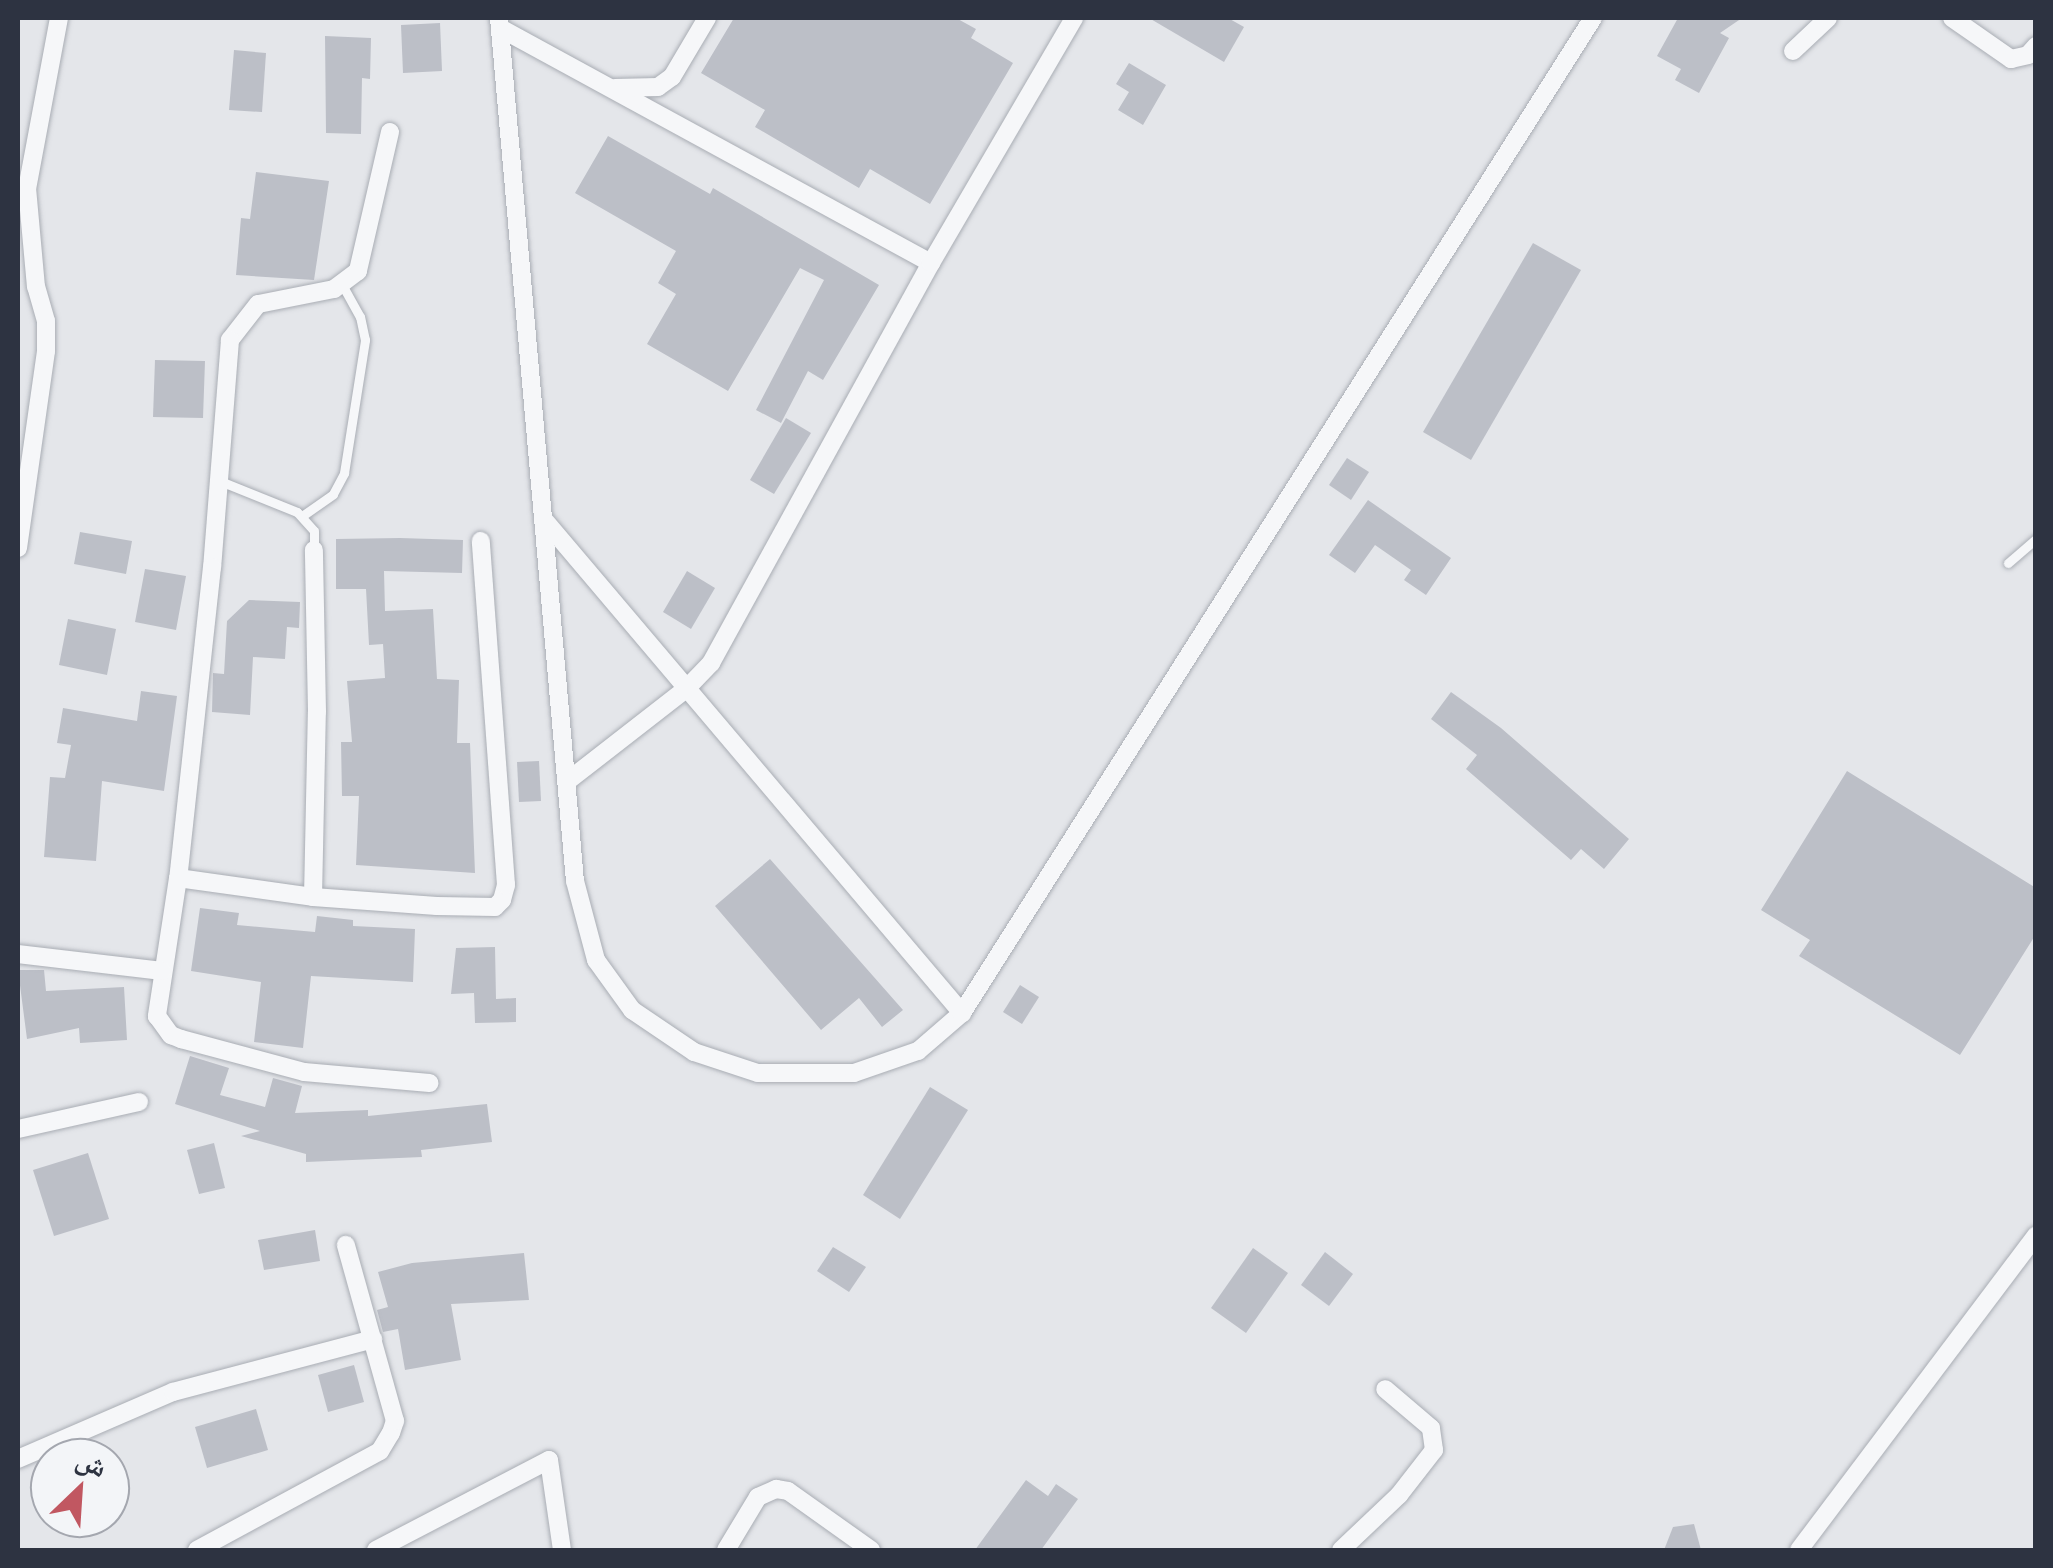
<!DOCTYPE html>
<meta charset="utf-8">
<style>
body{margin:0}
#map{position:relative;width:2053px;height:1568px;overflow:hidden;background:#e4e6ea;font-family:"Archivo Narrow","Noto Naskh Arabic",sans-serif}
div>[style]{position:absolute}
.building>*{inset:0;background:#bcbfc7}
.roads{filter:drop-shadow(0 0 2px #a9adb4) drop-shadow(0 0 2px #a9adb4)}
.lane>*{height:9px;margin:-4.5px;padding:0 4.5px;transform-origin:4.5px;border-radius:4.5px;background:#f6f7f9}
.street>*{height:18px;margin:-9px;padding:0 9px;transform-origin:9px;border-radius:9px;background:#f6f7f9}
span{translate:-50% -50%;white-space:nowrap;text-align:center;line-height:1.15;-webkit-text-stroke:8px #f3f5f8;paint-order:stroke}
.frame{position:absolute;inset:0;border:20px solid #2d3341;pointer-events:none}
.north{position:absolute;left:30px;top:1438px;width:100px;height:100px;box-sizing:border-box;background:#f3f5f8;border:2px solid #a4a7af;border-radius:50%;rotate:25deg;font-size:28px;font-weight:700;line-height:40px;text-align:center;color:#2d3341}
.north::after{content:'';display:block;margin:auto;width:35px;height:45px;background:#c15761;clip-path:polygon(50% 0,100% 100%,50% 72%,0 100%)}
</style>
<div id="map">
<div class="building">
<i style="clip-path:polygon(734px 18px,956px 18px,976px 29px,971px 38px,1013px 63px,930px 204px,870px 169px,859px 188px,755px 127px,765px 110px,701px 73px)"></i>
<i style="clip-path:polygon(1149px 18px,1228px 18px,1244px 27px,1224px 62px)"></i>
<i style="clip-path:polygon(1678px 18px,1742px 18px,1720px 33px,1729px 38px,1699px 93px,1675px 80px,1681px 69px,1657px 56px)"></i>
<i style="clip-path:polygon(440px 23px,442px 71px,403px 73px,401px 25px)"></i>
<i style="clip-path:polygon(325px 36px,371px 38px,370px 79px,362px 78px,361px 134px,326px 133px)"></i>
<i style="clip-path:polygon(234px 50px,266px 53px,262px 112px,229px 110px)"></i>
<i style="clip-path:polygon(1129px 63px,1166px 85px,1143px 125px,1118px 110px,1129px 92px,1116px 84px)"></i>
<i style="clip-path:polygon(608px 136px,710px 194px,713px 188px,879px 285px,823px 380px,808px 371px,781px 423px,756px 410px,824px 280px,800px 268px,728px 391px,647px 344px,676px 294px,658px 283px,676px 251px,575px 193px)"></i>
<i style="clip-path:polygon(256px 172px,329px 181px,314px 280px,236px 275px,241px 218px,250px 219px)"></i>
<i style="clip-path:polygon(1533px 243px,1581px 270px,1471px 460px,1423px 432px)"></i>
<i style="clip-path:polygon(155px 360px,205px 361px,203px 418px,153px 417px)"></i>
<i style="clip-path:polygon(786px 418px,811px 433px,774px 494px,750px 480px)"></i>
<i style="clip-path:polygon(1347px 458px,1369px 472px,1351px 500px,1329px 485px)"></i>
<i style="clip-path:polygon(1368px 500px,1451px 558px,1426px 595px,1404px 580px,1411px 570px,1375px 545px,1355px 573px,1329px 555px)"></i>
<i style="clip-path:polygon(80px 532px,132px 541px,126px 574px,74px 564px)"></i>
<i style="clip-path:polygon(400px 538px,463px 540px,462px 573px,384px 571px,385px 611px,433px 609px,437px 679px,459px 680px,457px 743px,470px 743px,475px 873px,356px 865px,359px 796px,342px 796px,341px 742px,352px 742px,347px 681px,385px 678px,383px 644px,369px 645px,366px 589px,336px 589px,336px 539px)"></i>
<i style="clip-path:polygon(145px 569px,186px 576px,176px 630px,135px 622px)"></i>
<i style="clip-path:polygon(687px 571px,715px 588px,691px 629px,663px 612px)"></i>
<i style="clip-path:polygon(249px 600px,300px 602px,299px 628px,287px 627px,285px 659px,253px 657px,250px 715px,212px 712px,213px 673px,224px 674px,227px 621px)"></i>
<i style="clip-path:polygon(68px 619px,116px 629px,107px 675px,59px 665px)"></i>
<i style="clip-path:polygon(141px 691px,177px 696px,164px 791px,102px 781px,96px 861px,44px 857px,50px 777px,65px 778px,71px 745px,57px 743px,63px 708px,137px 721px)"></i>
<i style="clip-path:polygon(1451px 692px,1501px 728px,1629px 839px,1604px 869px,1581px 849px,1571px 860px,1466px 769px,1477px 755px,1431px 719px)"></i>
<i style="clip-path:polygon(539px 761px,541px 801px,519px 802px,517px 762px)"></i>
<i style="clip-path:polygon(1847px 771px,2036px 888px,2036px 934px,1960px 1055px,1799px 956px,1810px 940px,1761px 910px)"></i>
<i style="clip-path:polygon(770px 859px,903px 1010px,882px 1027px,859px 998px,821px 1030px,715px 906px)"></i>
<i style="clip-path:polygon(200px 908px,239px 913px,237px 925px,315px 932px,317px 916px,353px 920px,353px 926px,415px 929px,413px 982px,311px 976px,303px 1048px,254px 1042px,261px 982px,191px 971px)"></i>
<i style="clip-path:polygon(495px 947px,496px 999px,516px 998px,516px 1022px,475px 1023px,474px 993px,451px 994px,456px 948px)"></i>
<i style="clip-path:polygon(18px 970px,44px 970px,46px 991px,124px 987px,127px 1040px,80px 1043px,79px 1028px,27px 1039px)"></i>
<i style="clip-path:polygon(1020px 985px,1039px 997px,1022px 1024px,1003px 1012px)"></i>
<i style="clip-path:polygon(190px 1056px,229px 1068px,220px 1095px,265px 1107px,273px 1078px,302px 1086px,295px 1113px,368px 1110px,368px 1116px,487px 1104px,492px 1142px,421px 1150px,422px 1157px,306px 1162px,306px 1154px,241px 1136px,260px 1131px,175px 1104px)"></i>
<i style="clip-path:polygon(930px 1087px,968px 1110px,900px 1219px,863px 1195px)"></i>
<i style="clip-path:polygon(214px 1143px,225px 1188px,199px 1194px,187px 1150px)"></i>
<i style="clip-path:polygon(88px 1153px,109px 1219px,54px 1236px,33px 1170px)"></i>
<i style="clip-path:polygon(315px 1230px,320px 1261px,264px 1270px,258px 1240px)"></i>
<i style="clip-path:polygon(833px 1247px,866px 1267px,849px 1292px,817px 1271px)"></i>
<i style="clip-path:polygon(1253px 1248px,1288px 1273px,1246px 1333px,1211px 1308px)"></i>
<i style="clip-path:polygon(1325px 1252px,1353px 1274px,1329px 1306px,1301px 1285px)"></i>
<i style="clip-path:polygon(524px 1253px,529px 1300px,451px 1304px,461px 1360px,405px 1370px,398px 1329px,383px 1332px,377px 1310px,388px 1307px,378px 1272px,412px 1263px)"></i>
<i style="clip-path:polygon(354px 1365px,364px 1402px,328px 1412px,318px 1375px)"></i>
<i style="clip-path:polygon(256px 1409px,268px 1450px,207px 1468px,195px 1427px)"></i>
<i style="clip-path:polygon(1026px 1480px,1048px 1496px,1056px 1484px,1078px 1499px,1041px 1550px,975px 1550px)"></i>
<i style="clip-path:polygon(1694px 1524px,1701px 1550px,1664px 1550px,1673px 1527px)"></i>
</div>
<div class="roads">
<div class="lane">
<i style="left:220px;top:481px;width:83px;rotate:21.9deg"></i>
<i style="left:297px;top:512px;width:25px;rotate:48deg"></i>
<i style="left:314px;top:531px;width:18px;rotate:90deg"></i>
<i style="left:302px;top:516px;width:38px;rotate:-35deg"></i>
<i style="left:333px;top:494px;width:24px;rotate:-62deg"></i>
<i style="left:344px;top:473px;width:135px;rotate:-81deg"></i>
<i style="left:365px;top:340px;width:24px;rotate:-102deg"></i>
<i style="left:360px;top:317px;width:37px;rotate:-119deg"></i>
<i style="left:2008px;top:563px;width:37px;rotate:-41deg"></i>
</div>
<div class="street">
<i style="left:499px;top:18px;width:866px;rotate:84.97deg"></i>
<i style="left:575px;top:881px;width:82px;rotate:75.1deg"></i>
<i style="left:596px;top:960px;width:62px;rotate:54.2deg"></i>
<i style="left:632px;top:1010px;width:75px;rotate:34.1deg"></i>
<i style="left:694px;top:1052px;width:67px;rotate:18.2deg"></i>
<i style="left:758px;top:1073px;width:96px"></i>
<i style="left:854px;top:1073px;width:68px;rotate:-19deg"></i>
<i style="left:918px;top:1051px;width:58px;rotate:-40.8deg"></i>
<i style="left:962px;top:1013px;width:1178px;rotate:-57.62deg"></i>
<i style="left:1952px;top:18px;width:72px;rotate:34.8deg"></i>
<i style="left:2011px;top:59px;width:17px;rotate:-13deg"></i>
<i style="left:2028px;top:55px;width:12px;rotate:-48deg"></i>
<i style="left:500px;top:28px;width:491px;rotate:28.6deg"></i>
<i style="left:1793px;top:51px;width:48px;rotate:-43.3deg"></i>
<i style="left:615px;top:88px;width:43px;rotate:-1.3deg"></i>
<i style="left:658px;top:87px;width:17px;rotate:-36deg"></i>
<i style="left:672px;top:77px;width:69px;rotate:-59.3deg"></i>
<i style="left:390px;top:132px;width:143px;rotate:103deg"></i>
<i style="left:358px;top:271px;width:30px;rotate:143deg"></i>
<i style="left:334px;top:289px;width:77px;rotate:168.8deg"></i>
<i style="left:258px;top:304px;width:46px;rotate:127.9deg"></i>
<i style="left:230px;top:340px;width:228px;rotate:94.5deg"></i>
<i style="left:212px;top:567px;width:313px;rotate:96.2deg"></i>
<i style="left:178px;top:878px;width:140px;rotate:98.7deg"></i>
<i style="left:157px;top:1016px;width:24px;rotate:54deg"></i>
<i style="left:171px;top:1035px;width:11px;rotate:22deg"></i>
<i style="left:181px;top:1039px;width:127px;rotate:15deg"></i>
<i style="left:304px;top:1072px;width:126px;rotate:5deg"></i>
<i style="left:546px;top:522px;width:644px;rotate:49.73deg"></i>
<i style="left:18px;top:548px;width:199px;rotate:-81.9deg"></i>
<i style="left:46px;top:351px;width:30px;rotate:-90deg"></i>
<i style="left:46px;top:321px;width:35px;rotate:-106deg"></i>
<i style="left:36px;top:287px;width:98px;rotate:-95.2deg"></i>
<i style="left:27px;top:189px;width:174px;rotate:-79.4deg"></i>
<i style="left:569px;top:780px;width:150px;rotate:-37.9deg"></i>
<i style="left:687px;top:688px;width:35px;rotate:-46deg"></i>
<i style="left:711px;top:663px;width:457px;rotate:-61.2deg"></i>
<i style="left:931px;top:263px;width:284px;rotate:-59.7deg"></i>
<i style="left:178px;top:878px;width:136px;rotate:8deg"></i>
<i style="left:313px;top:897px;width:124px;rotate:4.2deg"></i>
<i style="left:437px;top:906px;width:58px;rotate:1deg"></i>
<i style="left:495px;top:907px;width:10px;rotate:-45deg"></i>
<i style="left:502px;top:900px;width:16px;rotate:-75deg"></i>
<i style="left:506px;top:885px;width:345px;rotate:-94.2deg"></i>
<i style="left:313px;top:897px;width:185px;rotate:-88.8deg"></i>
<i style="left:317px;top:712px;width:162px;rotate:-91.1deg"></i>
<i style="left:18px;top:954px;width:145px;rotate:6.7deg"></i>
<i style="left:18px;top:1129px;width:124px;rotate:-12.6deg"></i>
<i style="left:18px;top:1459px;width:169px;rotate:-23.4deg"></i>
<i style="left:173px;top:1392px;width:207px;rotate:-14.8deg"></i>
<i style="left:197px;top:1550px;width:208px;rotate:-28.4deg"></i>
<i style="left:380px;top:1451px;width:21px;rotate:-59deg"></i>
<i style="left:391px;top:1433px;width:13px;rotate:-72deg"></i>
<i style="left:395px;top:1421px;width:183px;rotate:-105.6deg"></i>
<i style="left:376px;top:1550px;width:195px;rotate:-27.5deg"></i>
<i style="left:549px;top:1460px;width:91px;rotate:81.8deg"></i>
<i style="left:726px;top:1550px;width:62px;rotate:-58.9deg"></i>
<i style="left:758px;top:1497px;width:20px;rotate:-24deg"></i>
<i style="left:776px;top:1489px;width:12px;rotate:9deg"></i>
<i style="left:788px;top:1491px;width:102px;rotate:35.4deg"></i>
<i style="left:1341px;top:1550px;width:80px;rotate:-43.5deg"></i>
<i style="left:1399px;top:1495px;width:57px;rotate:-52.1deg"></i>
<i style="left:1434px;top:1450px;width:22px;rotate:-98deg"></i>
<i style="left:1431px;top:1428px;width:60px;rotate:-139.7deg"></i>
<i style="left:1799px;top:1550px;width:394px;rotate:-53deg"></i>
</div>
</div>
<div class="frame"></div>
<div class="north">ش</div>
</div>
